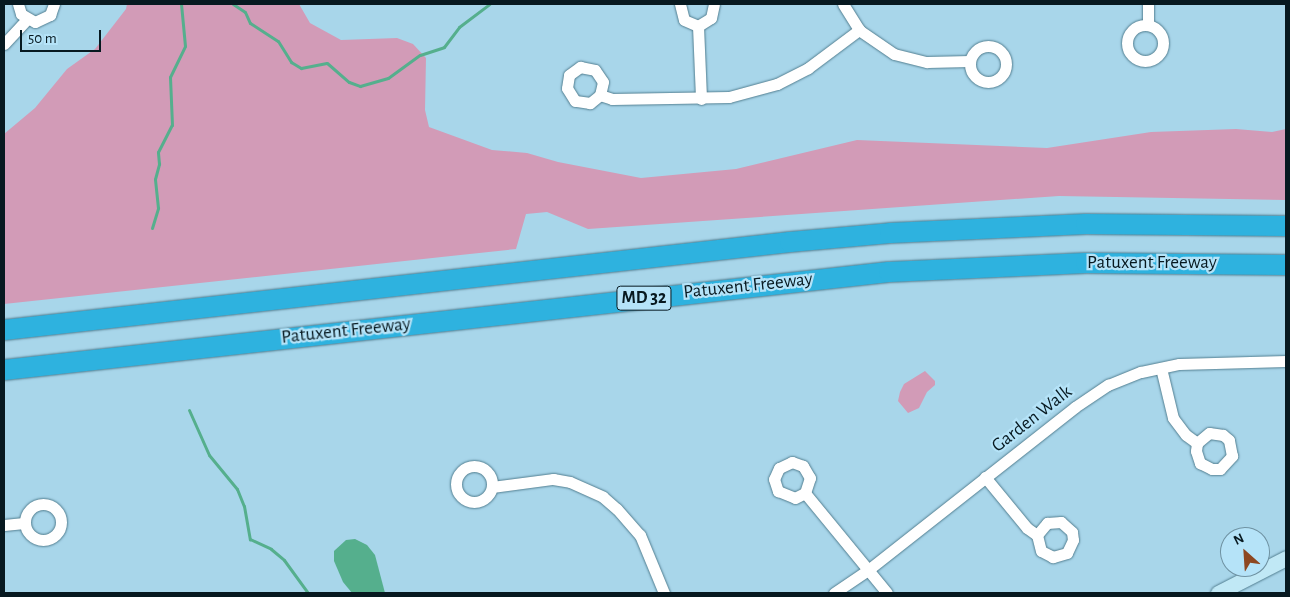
<!DOCTYPE html>
<style>
body{margin:0}
#map{position:relative;width:1290px;height:597px;overflow:hidden;background:#a8d6ea;font-family:"Alegreya Sans",sans-serif}
div>[style]{position:absolute}
.green>*{inset:0;background:#d29bb7}
.water>*{inset:0;background:#55af8d}
.stream>*{height:3px;margin:-1.5px;padding:0 1.5px;transform-origin:1.5px;border-radius:1.5px;background:#55af8d}
.roads{filter:drop-shadow(0 0 1px #527e90) drop-shadow(0 0 1px #527e90)}
.minor>*{height:11px;margin:-5.5px;padding:0 5.5px;transform-origin:5.5px;border-radius:5.5px;background:#fff}
.minor>.ring{margin:-5.5px;padding:0;box-sizing:content-box;background:none;border:11px solid #fff;border-radius:50%}
.secondary>*{height:15px;margin:-7.5px;padding:0 7.5px;transform-origin:7.5px;border-radius:7.5px;background:#c0e8f5}
.motorway>*{height:20px;margin:-10px;padding:0 10px;transform-origin:10px;border-radius:10px;background:#2eb2df}
span{translate:-50% -50%;white-space:nowrap;text-align:center;line-height:1.15;-webkit-text-stroke:4.5px #b5e3f8;paint-order:stroke}
.shield-label span{padding:1px 4px;background:#b5e3f8;border:1px solid;border-radius:4px;-webkit-text-stroke-width:0}
.shield-label{font-size:18px;color:#071920;font-weight:700}
.street-label{font-size:19px;color:#071920}
.frame{position:absolute;inset:0;border:5px solid #071920;pointer-events:none}
.north{position:absolute;left:1220px;top:527px;width:50px;height:50px;box-sizing:border-box;background:#b5e3f8;border:1px solid #6f92a2;border-radius:50%;rotate:334deg;font-size:14px;font-weight:700;line-height:20px;text-align:center;color:#071920}
.north::after{content:'';display:block;margin:auto;width:18px;height:22px;background:#8d4721;clip-path:polygon(50% 0,100% 100%,50% 72%,0 100%)}
.scale{position:absolute;left:20px;top:30px;width:81px;height:22px;box-sizing:border-box;border:2px solid #071920;border-top:0;padding-left:6px;font-size:15px;line-height:18px;white-space:nowrap;color:#071920;-webkit-text-stroke:4px #b5e3f8;paint-order:stroke}
</style>
<div id="map">
<div class="green">
<i style="clip-path:polygon(127px 4px,299px 4px,310px 23px,341px 40px,397px 38px,413px 44px,426px 58px,425px 110px,429px 127px,492px 150px,527px 153px,558px 162px,641px 178px,736px 169px,857px 140px,1047px 148px,1151px 132px,1236px 129px,1272px 132px,1286px 129px,1286px 200px,1059px 196px,588px 229px,547px 212px,526px 214px,516px 249px,4px 304px,4px 134px,35px 108px,67px 69px,95px 49px,126px 9px)"></i>
<i style="clip-path:polygon(925px 371px,935px 381px,935px 385px,927px 392px,919px 408px,908px 413px,898px 401px,900px 392px,904px 384px)"></i>
</div>
<div class="water">
<i style="clip-path:polygon(355px 539px,367px 545px,375px 555px,385px 593px,352px 593px,343px 582px,334px 561px,334px 551px,346px 540px)"></i>
</div>
<div class="stream">
<i style="left:233px;top:4px;width:14px;rotate:34deg"></i>
<i style="left:245px;top:12px;width:12px;rotate:66deg"></i>
<i style="left:250px;top:23px;width:33px;rotate:33deg"></i>
<i style="left:278px;top:41px;width:25px;rotate:58deg"></i>
<i style="left:291px;top:62px;width:12px;rotate:31deg"></i>
<i style="left:301px;top:68px;width:26px;rotate:-11deg"></i>
<i style="left:327px;top:63px;width:29px;rotate:41deg"></i>
<i style="left:349px;top:82px;width:12px;rotate:20deg"></i>
<i style="left:360px;top:86px;width:29px;rotate:-16deg"></i>
<i style="left:388px;top:78px;width:39px;rotate:-36deg"></i>
<i style="left:420px;top:55px;width:25px;rotate:-18deg"></i>
<i style="left:444px;top:47px;width:25px;rotate:-53deg"></i>
<i style="left:459px;top:27px;width:38px;rotate:-37deg"></i>
<i style="left:152px;top:228px;width:21px;rotate:-73deg"></i>
<i style="left:158px;top:208px;width:29px;rotate:-96deg"></i>
<i style="left:155px;top:179px;width:16px;rotate:-75deg"></i>
<i style="left:159px;top:164px;width:12px;rotate:-95deg"></i>
<i style="left:158px;top:152px;width:30px;rotate:-63deg"></i>
<i style="left:172px;top:125px;width:48px;rotate:-92.4deg"></i>
<i style="left:170px;top:77px;width:34px;rotate:-64deg"></i>
<i style="left:185px;top:46px;width:42px;rotate:-95.4deg"></i>
<i style="left:189px;top:410px;width:49px;rotate:66deg"></i>
<i style="left:209px;top:455px;width:44px;rotate:50.5deg"></i>
<i style="left:237px;top:489px;width:18px;rotate:68deg"></i>
<i style="left:244px;top:506px;width:34px;rotate:80deg"></i>
<i style="left:250px;top:539px;width:23px;rotate:25deg"></i>
<i style="left:271px;top:549px;width:17px;rotate:40deg"></i>
<i style="left:284px;top:560px;width:41px;rotate:54deg"></i>
</div>
<div class="roads">
<div class="minor">
<i style="left:18px;top:4px;width:10px;rotate:73deg"></i>
<i style="left:21px;top:14px;width:16px;rotate:30deg"></i>
<i style="left:35px;top:22px;width:17px;rotate:-25deg"></i>
<i style="left:50px;top:15px;width:12px;rotate:-70deg"></i>
<i style="left:680px;top:4px;width:16px;rotate:76deg"></i>
<i style="left:684px;top:20px;width:15px;rotate:23deg"></i>
<i style="left:698px;top:26px;width:15px;rotate:-32deg"></i>
<i style="left:711px;top:18px;width:14px;rotate:-78deg"></i>
<i style="left:843px;top:4px;width:31px;rotate:58deg"></i>
<i style="left:859px;top:30px;width:42px;rotate:34.4deg"></i>
<i style="left:894px;top:54px;width:34px;rotate:14deg"></i>
<i style="left:927px;top:62px;width:43px;rotate:-1.3deg"></i>
<i style="left:1148px;top:4px;width:21px;rotate:90deg"></i>
<i class="ring" style="left:1127px;top:25px;width:25px;height:25px"></i>
<i style="left:698px;top:26px;width:73px;rotate:87.6deg"></i>
<i style="left:4px;top:44px;width:33px;rotate:-47deg"></i>
<i class="ring" style="left:970px;top:46px;width:25px;height:25px"></i>
<i style="left:600px;top:95px;width:13px;rotate:141deg"></i>
<i style="left:590px;top:103px;width:15px;rotate:-172deg"></i>
<i style="left:575px;top:101px;width:15px;rotate:-122deg"></i>
<i style="left:567px;top:88px;width:13px;rotate:-81deg"></i>
<i style="left:569px;top:75px;width:14px;rotate:-36deg"></i>
<i style="left:580px;top:67px;width:15px;rotate:11deg"></i>
<i style="left:595px;top:70px;width:14px;rotate:56deg"></i>
<i style="left:603px;top:82px;width:13px;rotate:103deg"></i>
<i style="left:600px;top:95px;width:13px;rotate:18deg"></i>
<i style="left:612px;top:99px;width:117px;rotate:-1deg"></i>
<i style="left:729px;top:97px;width:50px;rotate:-15.2deg"></i>
<i style="left:777px;top:84px;width:35px;rotate:-27deg"></i>
<i style="left:808px;top:68px;width:64px;rotate:-36.7deg"></i>
<i style="left:1161px;top:368px;width:51px;rotate:76.5deg"></i>
<i style="left:1173px;top:418px;width:21px;rotate:53deg"></i>
<i style="left:1186px;top:435px;width:14px;rotate:36deg"></i>
<i style="left:1197px;top:443px;width:8px;rotate:97deg"></i>
<i style="left:1196px;top:451px;width:13px;rotate:72deg"></i>
<i style="left:1200px;top:463px;width:13px;rotate:27deg"></i>
<i style="left:1212px;top:469px;width:8px"></i>
<i style="left:1220px;top:469px;width:18px;rotate:-47deg"></i>
<i style="left:1232px;top:456px;width:16px;rotate:-101deg"></i>
<i style="left:1229px;top:440px;width:8px;rotate:-140deg"></i>
<i style="left:1223px;top:435px;width:14px;rotate:-172deg"></i>
<i style="left:1209px;top:433px;width:16px;rotate:140deg"></i>
<i class="ring" style="left:456px;top:466px;width:25px;height:25px"></i>
<i style="left:985px;top:477px;width:66px;rotate:50.5deg"></i>
<i style="left:1027px;top:528px;width:12px;rotate:35deg"></i>
<i style="left:1037px;top:535px;width:16px;rotate:-50deg"></i>
<i style="left:1047px;top:523px;width:14px;rotate:-4deg"></i>
<i style="left:1061px;top:522px;width:15px;rotate:42deg"></i>
<i style="left:1072px;top:532px;width:8px;rotate:83deg"></i>
<i style="left:1073px;top:540px;width:14px;rotate:115deg"></i>
<i style="left:1067px;top:553px;width:15px;rotate:164deg"></i>
<i style="left:1053px;top:557px;width:13px;rotate:-153deg"></i>
<i style="left:1041px;top:551px;width:16px;rotate:-104deg"></i>
<i style="left:492px;top:487px;width:62px;rotate:-7.5deg"></i>
<i style="left:553px;top:479px;width:17px;rotate:10deg"></i>
<i style="left:570px;top:482px;width:36px;rotate:24deg"></i>
<i style="left:603px;top:497px;width:18px;rotate:41deg"></i>
<i style="left:617px;top:509px;width:35px;rotate:49deg"></i>
<i style="left:640px;top:535px;width:63px;rotate:67.5deg"></i>
<i style="left:805px;top:493px;width:16px;rotate:-72deg"></i>
<i style="left:810px;top:478px;width:14px;rotate:-120deg"></i>
<i style="left:803px;top:466px;width:12px;rotate:-160deg"></i>
<i style="left:792px;top:462px;width:14px;rotate:155deg"></i>
<i style="left:779px;top:468px;width:12px;rotate:114deg"></i>
<i style="left:774px;top:479px;width:13px;rotate:72deg"></i>
<i style="left:778px;top:491px;width:18px;rotate:22deg"></i>
<i style="left:795px;top:498px;width:11px;rotate:-27deg"></i>
<i style="left:805px;top:493px;width:129px;rotate:50.6deg"></i>
<i class="ring" style="left:25px;top:504px;width:25px;height:25px"></i>
<i style="left:4px;top:525px;width:20px;rotate:-6deg"></i>
<i style="left:834px;top:593px;width:41px;rotate:-34.1deg"></i>
<i style="left:868px;top:570px;width:263px;rotate:-38.2deg"></i>
<i style="left:1075px;top:407px;width:40px;rotate:-34deg"></i>
<i style="left:1108px;top:385px;width:35px;rotate:-22deg"></i>
<i style="left:1141px;top:372px;width:39px;rotate:-12deg"></i>
<i style="left:1179px;top:364px;width:107px;rotate:-1.6deg"></i>
</div>
<div class="secondary">
<i style="left:1218px;top:593px;width:76px;rotate:-27.2deg"></i>
</div>
<div class="motorway">
<i style="left:4px;top:330px;width:791px;rotate:-6.39deg"></i>
<i style="left:790px;top:242px;width:100px;rotate:-5.1deg"></i>
<i style="left:890px;top:233px;width:196px;rotate:-2.6deg"></i>
<i style="left:1086px;top:224px;width:200px;rotate:0.6deg"></i>
<i style="left:4px;top:370px;width:890px;rotate:-6.32deg"></i>
<i style="left:889px;top:272px;width:197px;rotate:-2.6deg"></i>
<i style="left:1086px;top:263px;width:200px;rotate:0.6deg"></i>
</div>
</div>
<div class="shield-label">
<span style="left:644px;top:298px">MD 32</span>
</div>
<div class="street-label">
<span style="left:1152px;top:263px">Patuxent Freeway</span>
<span style="left:748px;top:286px;rotate:-6deg">Patuxent Freeway</span>
<span style="left:346px;top:331px;rotate:-6deg">Patuxent Freeway</span>
<span style="left:1032px;top:419px;rotate:-38deg">Garden Walk</span>
</div>
<div class="frame"></div>
<div class="north">N</div>
<div class="scale">50 m</div>
</div>
